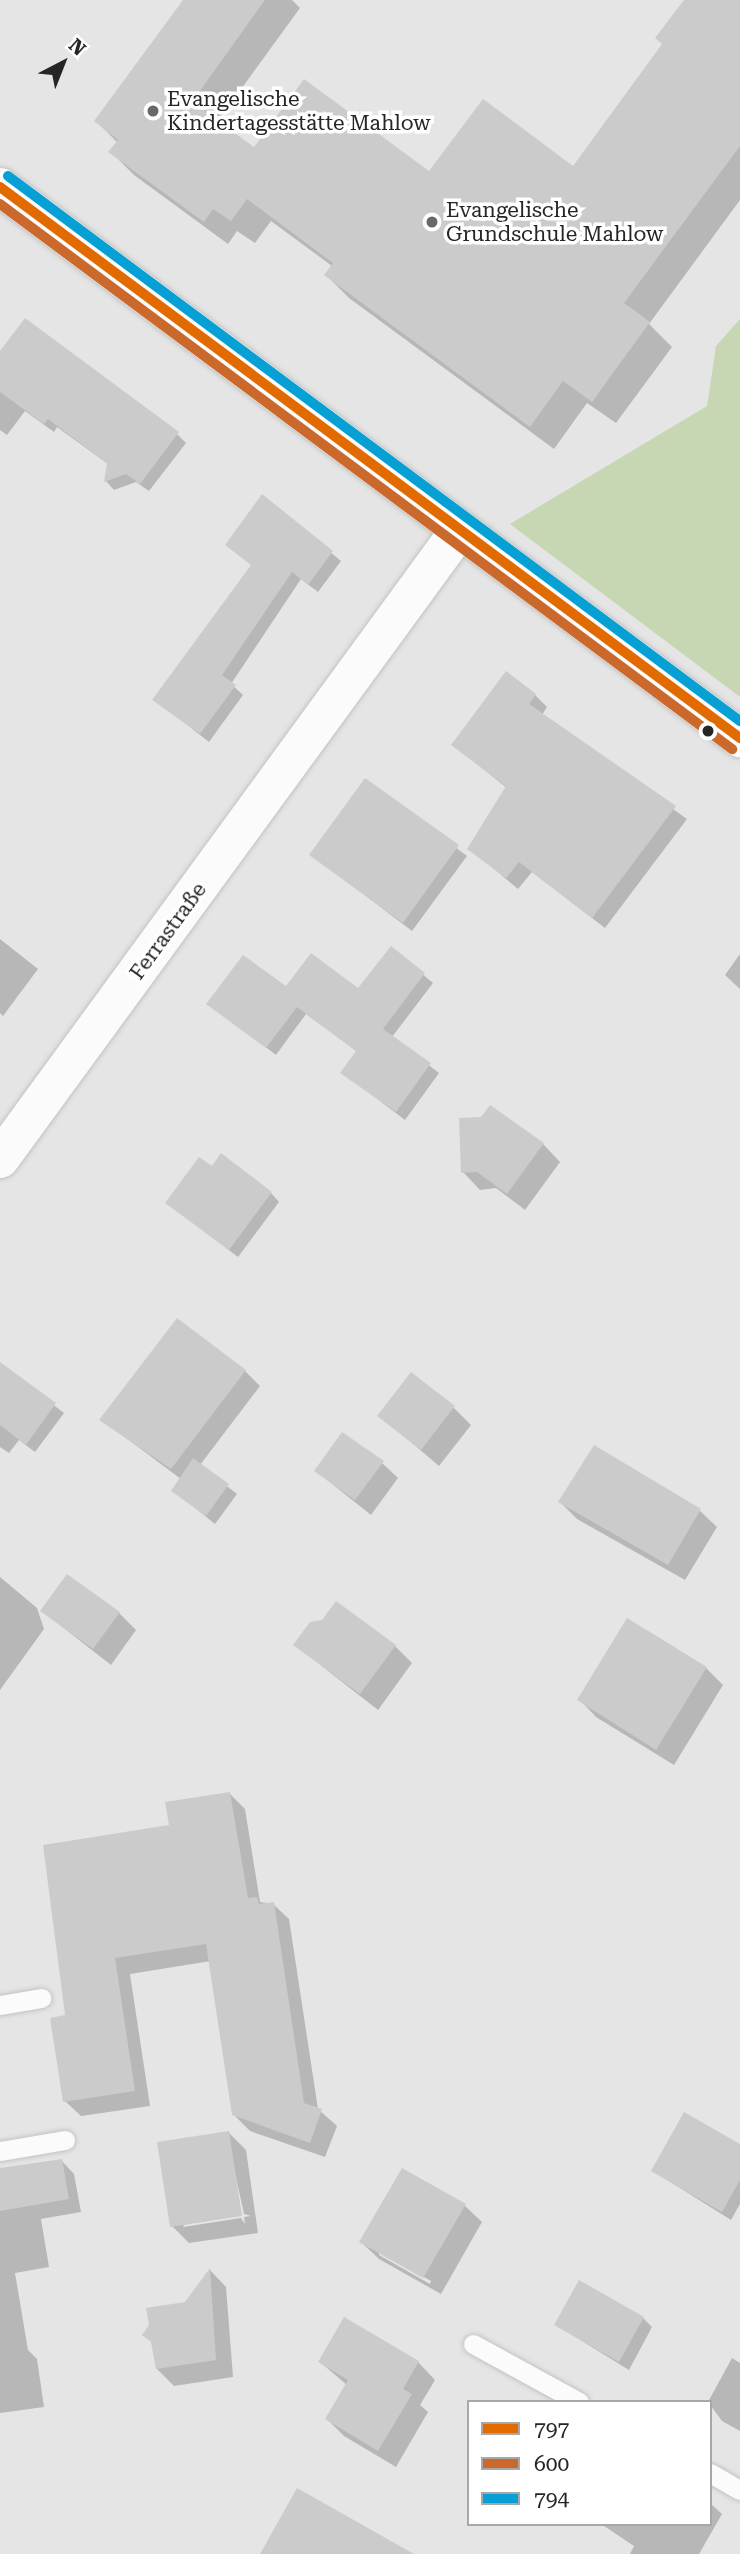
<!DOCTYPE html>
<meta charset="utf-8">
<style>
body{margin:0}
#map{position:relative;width:740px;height:2554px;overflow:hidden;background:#e5e5e5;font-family:"Roboto Serif",serif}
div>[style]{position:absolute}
.green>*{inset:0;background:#c7d7b4}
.shadow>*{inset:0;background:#0003}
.building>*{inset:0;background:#cbcbcb}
.roads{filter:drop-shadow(0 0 2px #c3c3c3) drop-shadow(0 0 2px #c3c3c3)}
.service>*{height:19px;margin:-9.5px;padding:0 9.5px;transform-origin:9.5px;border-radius:9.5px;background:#fbfbfb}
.minor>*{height:38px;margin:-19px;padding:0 19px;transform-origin:19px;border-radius:19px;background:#fbfbfb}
.bus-1>*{height:10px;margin:-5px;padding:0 5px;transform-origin:5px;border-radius:5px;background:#e16b00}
.bus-2>*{height:10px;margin:-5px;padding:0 5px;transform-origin:5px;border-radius:5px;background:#cb692c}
.bus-3>*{height:10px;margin:-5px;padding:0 5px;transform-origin:5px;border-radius:5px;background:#07a0d4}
.dots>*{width:19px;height:19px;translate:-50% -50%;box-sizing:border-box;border:4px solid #fff;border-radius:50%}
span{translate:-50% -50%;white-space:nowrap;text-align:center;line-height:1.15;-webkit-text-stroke:7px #fff;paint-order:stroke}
.poi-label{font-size:21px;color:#252526}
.left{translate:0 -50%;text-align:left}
.street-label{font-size:21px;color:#252526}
.legend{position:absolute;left:467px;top:2400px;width:245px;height:126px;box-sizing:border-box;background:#fff;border:2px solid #a8a8a8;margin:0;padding:9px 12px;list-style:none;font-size:21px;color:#252526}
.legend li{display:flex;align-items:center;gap:14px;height:35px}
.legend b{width:35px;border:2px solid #a8a8a8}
.north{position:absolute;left:28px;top:28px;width:70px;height:70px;-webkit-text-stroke:5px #fff;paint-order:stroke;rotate:42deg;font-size:19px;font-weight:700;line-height:28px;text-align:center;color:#252526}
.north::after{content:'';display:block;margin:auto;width:24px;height:32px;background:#252526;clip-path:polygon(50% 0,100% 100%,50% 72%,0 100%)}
</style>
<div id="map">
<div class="green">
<i style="clip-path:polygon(740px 319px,740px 697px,510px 524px,707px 406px,716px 346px)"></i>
</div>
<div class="shadow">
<i style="clip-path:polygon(187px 0,292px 0,300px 8px,217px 122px,254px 150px,429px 174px,573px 168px,664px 45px,686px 0,740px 0,740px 200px,649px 324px,672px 347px,616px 423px,587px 403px,554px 449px,349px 298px,326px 275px,332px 266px,271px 221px,255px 243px,237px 231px,228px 244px,134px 175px,111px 152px,118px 143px,96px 121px)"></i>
<i style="clip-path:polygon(0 354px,177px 434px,186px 443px,149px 491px,136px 482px,114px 490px,106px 481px,108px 464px,57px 427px,54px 432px,25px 411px,7px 435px,0 430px)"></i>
<i style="clip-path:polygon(263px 497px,341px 561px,318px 592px,301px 579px,231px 684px,243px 695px,209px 742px,154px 699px,253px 566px,227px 545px)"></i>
<i style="clip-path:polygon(535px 695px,547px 707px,542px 715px,687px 819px,605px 928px,532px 872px,518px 889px,469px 848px,507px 788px,453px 745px)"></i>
<i style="clip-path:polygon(366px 780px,467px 856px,412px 931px,312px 855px)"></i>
<i style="clip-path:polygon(0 939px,38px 969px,3px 1016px,0 1013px)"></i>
<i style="clip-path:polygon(391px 948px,433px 983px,392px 1037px,439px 1073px,405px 1120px,343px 1073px,358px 1052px,306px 1014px,276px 1055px,209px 1004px,286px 988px,358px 990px)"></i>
<i style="clip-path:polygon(740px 954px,740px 989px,725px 975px)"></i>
<i style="clip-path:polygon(543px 1144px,560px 1162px,525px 1210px,496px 1188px,480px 1190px,463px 1172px)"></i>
<i style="clip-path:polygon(212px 1168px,271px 1193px,279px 1202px,238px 1257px,167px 1203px)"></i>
<i style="clip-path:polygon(0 1364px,64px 1413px,35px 1452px,19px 1440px,9px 1453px,0 1447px)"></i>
<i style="clip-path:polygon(245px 1371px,260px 1386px,200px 1465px,237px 1494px,215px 1524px,174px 1491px,181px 1479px,102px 1420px)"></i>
<i style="clip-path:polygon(454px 1408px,471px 1425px,439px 1466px,379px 1415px)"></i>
<i style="clip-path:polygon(382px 1463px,398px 1478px,371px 1515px,316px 1471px)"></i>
<i style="clip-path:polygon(560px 1502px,699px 1510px,717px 1527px,685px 1580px,577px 1519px)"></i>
<i style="clip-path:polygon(0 1577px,37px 1608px,44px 1629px,0 1690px)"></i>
<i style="clip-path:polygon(42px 1611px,119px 1613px,136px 1630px,111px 1665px)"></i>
<i style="clip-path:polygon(295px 1645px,395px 1646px,412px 1663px,378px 1710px)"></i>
<i style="clip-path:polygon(706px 1668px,723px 1685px,674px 1765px,596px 1717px,579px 1699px)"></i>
<i style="clip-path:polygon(229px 1793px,245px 1809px,260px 1902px,273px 1904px,289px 1919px,318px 2109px,337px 2126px,325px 2157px,250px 2131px,234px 2115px,211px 1961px,130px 1974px,150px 2106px,81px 2116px,65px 2101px,67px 2017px,171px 1826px)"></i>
<i style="clip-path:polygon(evenodd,229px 2133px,246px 2150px,258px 2233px,189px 2243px,172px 2226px,229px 2133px,230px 2150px,244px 2214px,251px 2216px,244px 2217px,245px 2224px,241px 2218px,183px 2227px,230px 2150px)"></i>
<i style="clip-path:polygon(740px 2146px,740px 2204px,731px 2220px,653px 2171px)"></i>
<i style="clip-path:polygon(61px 2160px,74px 2174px,81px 2212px,41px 2219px,49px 2267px,15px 2273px,28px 2350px,37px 2359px,44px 2407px,0 2413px,0 2170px)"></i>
<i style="clip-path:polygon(evenodd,464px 2205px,482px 2222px,441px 2294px,379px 2259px,361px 2242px,464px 2205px,379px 2251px,431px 2281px,430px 2284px,379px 2255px,379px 2251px)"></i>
<i style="clip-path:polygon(210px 2270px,226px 2287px,233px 2377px,174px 2386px,157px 2369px,153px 2344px)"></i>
<i style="clip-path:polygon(643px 2318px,652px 2327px,629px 2370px,556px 2325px)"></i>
<i style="clip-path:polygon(732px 2358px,740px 2363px,740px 2431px,722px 2421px,708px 2402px)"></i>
<i style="clip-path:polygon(320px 2362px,418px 2362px,435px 2380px,420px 2405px,428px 2412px,396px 2467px,344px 2436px,327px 2419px,347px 2385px)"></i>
<i style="clip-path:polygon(710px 2503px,722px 2514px,699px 2554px,630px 2554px,634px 2546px,601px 2524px,710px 2524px)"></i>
</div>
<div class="building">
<i style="clip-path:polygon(183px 0,265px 0,192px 102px,254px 147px,304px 79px,429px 171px,483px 99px,573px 166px,662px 44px,655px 38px,684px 0,740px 0,740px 146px,624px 303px,650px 322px,592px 402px,563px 381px,530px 427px,324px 275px,333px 263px,247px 199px,231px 221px,213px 209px,204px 222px,108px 152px,118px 140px,94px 121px)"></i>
<i style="clip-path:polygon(25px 318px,179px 432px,140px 484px,126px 474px,104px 482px,107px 463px,48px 419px,44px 424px,0 392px,0 351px)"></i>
<i style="clip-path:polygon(262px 494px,333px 551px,308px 585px,292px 572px,222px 675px,236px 685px,200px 734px,152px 700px,251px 565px,225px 545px)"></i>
<i style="clip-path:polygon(506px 671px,536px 694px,529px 704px,676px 806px,592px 918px,519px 862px,506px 878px,467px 849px,506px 786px,451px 745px)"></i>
<i style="clip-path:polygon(365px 778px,459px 845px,403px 923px,309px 855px)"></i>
<i style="clip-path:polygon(391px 946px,425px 973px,383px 1029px,431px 1063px,396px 1112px,340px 1073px,356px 1051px,297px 1007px,266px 1048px,206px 1004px,243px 955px,286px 986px,311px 953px,358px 988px)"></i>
<i style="clip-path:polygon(490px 1105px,544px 1143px,507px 1194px,477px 1172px,461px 1173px,459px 1118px,481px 1117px)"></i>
<i style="clip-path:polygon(221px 1153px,272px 1192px,229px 1250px,165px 1203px,199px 1157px,212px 1166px)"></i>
<i style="clip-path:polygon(177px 1318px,246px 1370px,171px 1469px,99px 1420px)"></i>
<i style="clip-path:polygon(0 1362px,56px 1403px,26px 1445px,0 1425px)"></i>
<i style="clip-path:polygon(411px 1372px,455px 1406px,421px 1450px,377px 1416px)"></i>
<i style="clip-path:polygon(342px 1432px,384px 1461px,355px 1500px,314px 1471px)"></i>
<i style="clip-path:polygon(594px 1445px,701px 1509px,668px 1565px,558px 1502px)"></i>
<i style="clip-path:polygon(193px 1458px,229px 1484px,206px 1516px,171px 1491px)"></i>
<i style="clip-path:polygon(67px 1574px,120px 1612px,93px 1649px,40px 1611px)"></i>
<i style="clip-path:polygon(336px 1601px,396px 1645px,360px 1694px,293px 1645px,310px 1622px,322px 1620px)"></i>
<i style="clip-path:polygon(627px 1618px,707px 1667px,656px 1750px,577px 1700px)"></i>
<i style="clip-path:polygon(230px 1792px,248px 1898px,257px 1897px,259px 1904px,274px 1902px,304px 2103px,322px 2109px,310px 2143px,232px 2115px,206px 1944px,115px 1958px,135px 2091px,63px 2102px,50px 2018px,65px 2015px,43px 1845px,169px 1825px,165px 1802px)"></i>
<i style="clip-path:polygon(684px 2112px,740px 2144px,740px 2180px,722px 2212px,651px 2171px)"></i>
<i style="clip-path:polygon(229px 2131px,242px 2216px,170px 2227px,157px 2142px)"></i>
<i style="clip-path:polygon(62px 2159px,69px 2199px,0 2211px,0 2168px)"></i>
<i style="clip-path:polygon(402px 2168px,466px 2204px,423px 2278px,359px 2242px)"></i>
<i style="clip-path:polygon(210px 2268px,216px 2360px,156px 2369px,151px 2342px,142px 2335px,149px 2325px,146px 2308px,185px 2302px)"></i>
<i style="clip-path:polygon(579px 2280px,644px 2317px,619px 2362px,554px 2325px)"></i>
<i style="clip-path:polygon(344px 2317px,419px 2361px,403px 2389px,412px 2394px,378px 2451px,325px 2419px,348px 2380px,318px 2362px)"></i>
<i style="clip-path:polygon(297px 2488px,414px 2554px,260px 2554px)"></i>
</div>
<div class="roads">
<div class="service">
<i style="left:0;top:2005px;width:42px;rotate:-9.7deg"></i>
<i style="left:0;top:2151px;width:66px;rotate:-9.6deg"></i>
<i style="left:473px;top:2344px;width:121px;rotate:28.7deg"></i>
<i style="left:710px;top:2473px;width:34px;rotate:30deg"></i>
</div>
<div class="minor">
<i style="left:0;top:187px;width:923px;rotate:36.67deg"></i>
<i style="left:0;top:1159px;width:776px;rotate:-53.85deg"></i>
</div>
</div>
<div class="bus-1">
<i style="left:0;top:187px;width:923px;rotate:36.67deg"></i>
</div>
<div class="bus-2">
<i style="left:0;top:204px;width:913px;rotate:36.67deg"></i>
</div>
<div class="bus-3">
<i style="left:8px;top:176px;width:913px;rotate:36.67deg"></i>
</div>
<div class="dots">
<i style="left:153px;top:111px;background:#686869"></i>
<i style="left:432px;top:222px;background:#686869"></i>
<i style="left:708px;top:731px;background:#252526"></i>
</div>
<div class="poi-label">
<span class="left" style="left:167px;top:111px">Evangelische<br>Kindertagesstätte Mahlow</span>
<span class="left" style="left:446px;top:222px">Evangelische<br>Grundschule Mahlow</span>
</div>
<div class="street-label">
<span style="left:168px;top:931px;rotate:-54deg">Ferrastraße</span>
</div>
<ul class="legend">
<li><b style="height:9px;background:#e16b00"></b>797</li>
<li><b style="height:9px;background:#cb692c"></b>600</li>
<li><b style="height:9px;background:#07a0d4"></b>794</li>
</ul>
<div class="north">N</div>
</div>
